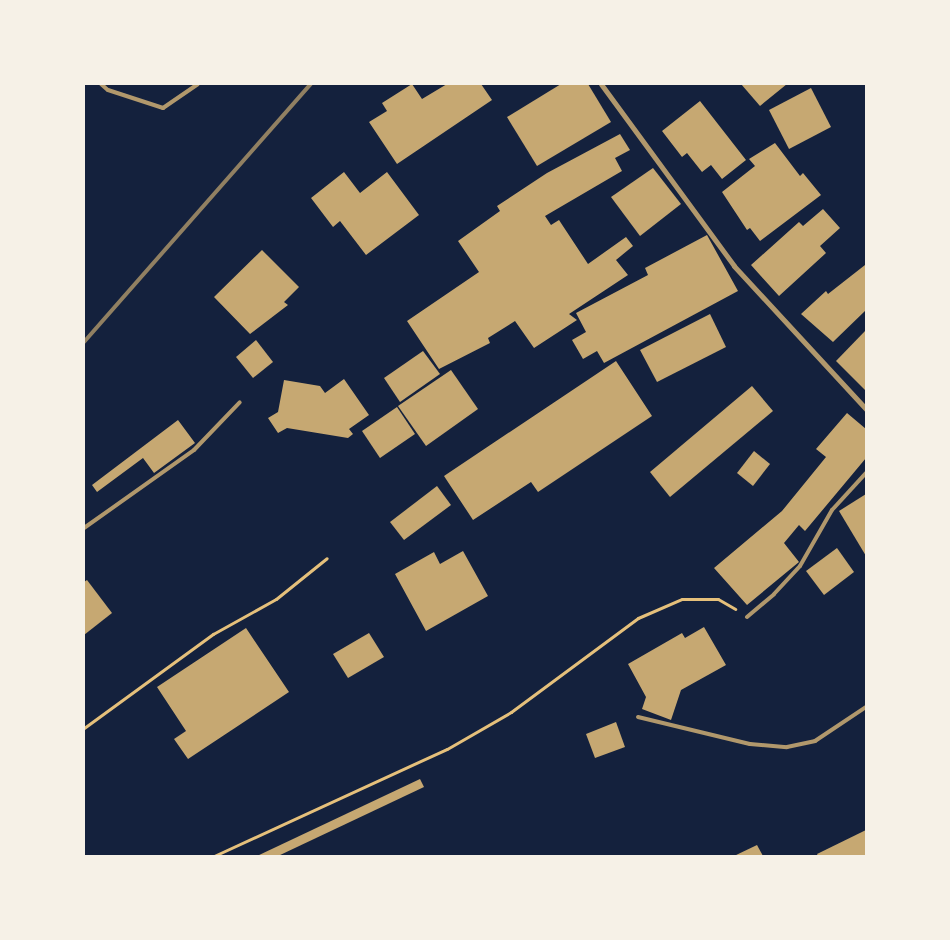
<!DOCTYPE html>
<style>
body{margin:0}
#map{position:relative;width:950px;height:940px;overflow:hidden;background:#14213d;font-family:"Sofia Sans Condensed",sans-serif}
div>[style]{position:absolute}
.building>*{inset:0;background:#c6a872}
.path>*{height:3px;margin:-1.5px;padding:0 1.5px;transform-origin:1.5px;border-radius:1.5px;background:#e5c07b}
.service>*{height:4px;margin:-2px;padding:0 2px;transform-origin:2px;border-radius:2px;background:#b1986c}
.minor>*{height:5px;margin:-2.5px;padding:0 2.5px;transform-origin:2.5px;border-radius:2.5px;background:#b1986c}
.rail>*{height:4px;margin:-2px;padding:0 2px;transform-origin:2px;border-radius:2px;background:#918062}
span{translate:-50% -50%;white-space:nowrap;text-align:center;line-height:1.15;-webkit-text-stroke:4px #f6f1e7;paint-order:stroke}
.frame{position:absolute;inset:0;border:85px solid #f6f1e7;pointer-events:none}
</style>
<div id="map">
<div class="building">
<i style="clip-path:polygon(412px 84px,422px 99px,447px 84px,481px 84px,492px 100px,397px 164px,369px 122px,387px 111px,382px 103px)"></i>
<i style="clip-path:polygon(561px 84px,588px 84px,611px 122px,537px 166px,507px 117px)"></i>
<i style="clip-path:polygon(741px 84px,787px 84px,760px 106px)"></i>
<i style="clip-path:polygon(811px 88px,831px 127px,789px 149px,769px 110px)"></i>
<i style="clip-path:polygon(700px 101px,746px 160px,722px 179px,711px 165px,702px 172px,687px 153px,682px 157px,662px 131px)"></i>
<i style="clip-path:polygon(620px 134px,630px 150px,615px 158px,622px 171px,545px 216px,551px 225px,559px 220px,588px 264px,626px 237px,633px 246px,616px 260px,628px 275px,569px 314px,577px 320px,534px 348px,515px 321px,488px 338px,490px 343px,439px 369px,407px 321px,479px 272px,458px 241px,500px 211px,497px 206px,547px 173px)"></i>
<i style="clip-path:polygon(775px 143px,800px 176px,803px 173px,821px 195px,760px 241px,750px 228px,747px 230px,722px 192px,755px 166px,749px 159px)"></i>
<i style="clip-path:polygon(653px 168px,681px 204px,640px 236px,611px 197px)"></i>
<i style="clip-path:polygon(344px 172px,360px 193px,387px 172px,419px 215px,366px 255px,340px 221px,333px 227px,311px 198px)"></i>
<i style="clip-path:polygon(823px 209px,840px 228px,820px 246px,826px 253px,779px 296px,751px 265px,799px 222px,803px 226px)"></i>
<i style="clip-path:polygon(707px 235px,738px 291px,604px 363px,597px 351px,583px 359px,572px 340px,586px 332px,576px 313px,648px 275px,645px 268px)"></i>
<i style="clip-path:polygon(262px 250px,299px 287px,284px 302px,288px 305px,250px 334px,214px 297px)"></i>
<i style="clip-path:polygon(865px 265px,866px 310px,833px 342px,801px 314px,826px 291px,828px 294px)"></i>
<i style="clip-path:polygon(710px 314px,726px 347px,657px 382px,640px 350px)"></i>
<i style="clip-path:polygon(866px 330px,866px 391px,836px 361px)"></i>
<i style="clip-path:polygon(256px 340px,273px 362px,253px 378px,236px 357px)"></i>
<i style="clip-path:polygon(423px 351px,440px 374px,400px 402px,384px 378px)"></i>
<i style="clip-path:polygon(616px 361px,652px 416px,538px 492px,531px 482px,473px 520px,444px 476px)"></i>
<i style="clip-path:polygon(451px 370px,478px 409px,426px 446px,398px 406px)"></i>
<i style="clip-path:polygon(344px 379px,369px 415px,349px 429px,353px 434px,348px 438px,287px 428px,278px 433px,268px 418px,278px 412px,284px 380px,320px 386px,325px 393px)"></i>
<i style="clip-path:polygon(752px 386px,773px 411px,670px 497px,650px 472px)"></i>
<i style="clip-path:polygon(397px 407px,415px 434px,380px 458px,362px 431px)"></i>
<i style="clip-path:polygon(847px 413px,866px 429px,866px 458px,805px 531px,799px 525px,784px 543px,799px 562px,747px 605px,714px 568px,782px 511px,826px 457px,816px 449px)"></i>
<i style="clip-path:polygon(178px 420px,195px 443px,154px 473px,143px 458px,97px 492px,92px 485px)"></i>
<i style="clip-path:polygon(754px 451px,770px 464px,753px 486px,737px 473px)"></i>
<i style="clip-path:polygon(437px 486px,451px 505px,404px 540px,390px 522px)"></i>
<i style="clip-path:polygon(866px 494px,866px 556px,839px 511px)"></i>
<i style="clip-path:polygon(837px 548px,854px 572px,824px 595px,806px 571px)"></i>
<i style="clip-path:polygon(463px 551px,488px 596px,426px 631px,395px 574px,434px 552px,440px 564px)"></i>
<i style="clip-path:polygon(87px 580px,112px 613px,84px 635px,84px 582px)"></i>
<i style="clip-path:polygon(704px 627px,726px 665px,681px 690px,671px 720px,642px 709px,646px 697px,628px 664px,682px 633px,685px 638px)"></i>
<i style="clip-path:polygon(246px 628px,289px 692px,188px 759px,174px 739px,186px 731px,157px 687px)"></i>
<i style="clip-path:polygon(369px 633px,384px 657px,348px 678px,333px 654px)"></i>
<i style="clip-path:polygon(616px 722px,625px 747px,595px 758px,586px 734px)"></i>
<i style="clip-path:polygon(420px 779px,424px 787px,278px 856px,257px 856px)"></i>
<i style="clip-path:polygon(866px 830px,866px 856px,818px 856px,817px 854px)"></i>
<i style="clip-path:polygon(757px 845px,763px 856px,734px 856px)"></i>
</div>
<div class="path">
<i style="left:84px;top:728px;width:160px;rotate:-36.1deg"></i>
<i style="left:213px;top:634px;width:72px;rotate:-29.1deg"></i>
<i style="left:276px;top:599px;width:65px;rotate:-38.8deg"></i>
<i style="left:214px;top:856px;width:256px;rotate:-24.7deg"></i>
<i style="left:447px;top:749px;width:74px;rotate:-30deg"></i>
<i style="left:511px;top:712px;width:158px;rotate:-36.5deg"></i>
<i style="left:638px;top:618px;width:48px;rotate:-23.4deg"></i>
<i style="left:682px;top:599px;width:36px"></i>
<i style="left:718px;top:599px;width:20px;rotate:30deg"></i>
</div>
<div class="service">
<i style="left:101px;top:84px;width:9px;rotate:41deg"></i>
<i style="left:108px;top:90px;width:58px;rotate:18.1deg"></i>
<i style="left:163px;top:108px;width:42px;rotate:-34.4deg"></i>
<i style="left:84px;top:528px;width:135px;rotate:-35.3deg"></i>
<i style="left:194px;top:450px;width:66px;rotate:-46.2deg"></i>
<i style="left:747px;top:617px;width:35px;rotate:-40deg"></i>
<i style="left:774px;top:594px;width:38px;rotate:-47deg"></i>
<i style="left:800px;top:566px;width:64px;rotate:-60.3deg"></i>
<i style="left:832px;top:510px;width:50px;rotate:-47.4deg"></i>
<i style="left:638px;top:717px;width:115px;rotate:13.6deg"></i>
<i style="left:750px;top:744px;width:37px;rotate:5deg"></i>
<i style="left:787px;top:747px;width:29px;rotate:-12deg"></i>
<i style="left:815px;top:741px;width:61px;rotate:-33.7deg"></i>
</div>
<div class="minor">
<i style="left:601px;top:84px;width:225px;rotate:53.8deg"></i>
<i style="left:734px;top:266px;width:195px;rotate:47.3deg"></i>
</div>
<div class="rail">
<i style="left:84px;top:342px;width:344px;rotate:-48.7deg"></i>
</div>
<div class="frame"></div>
</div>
